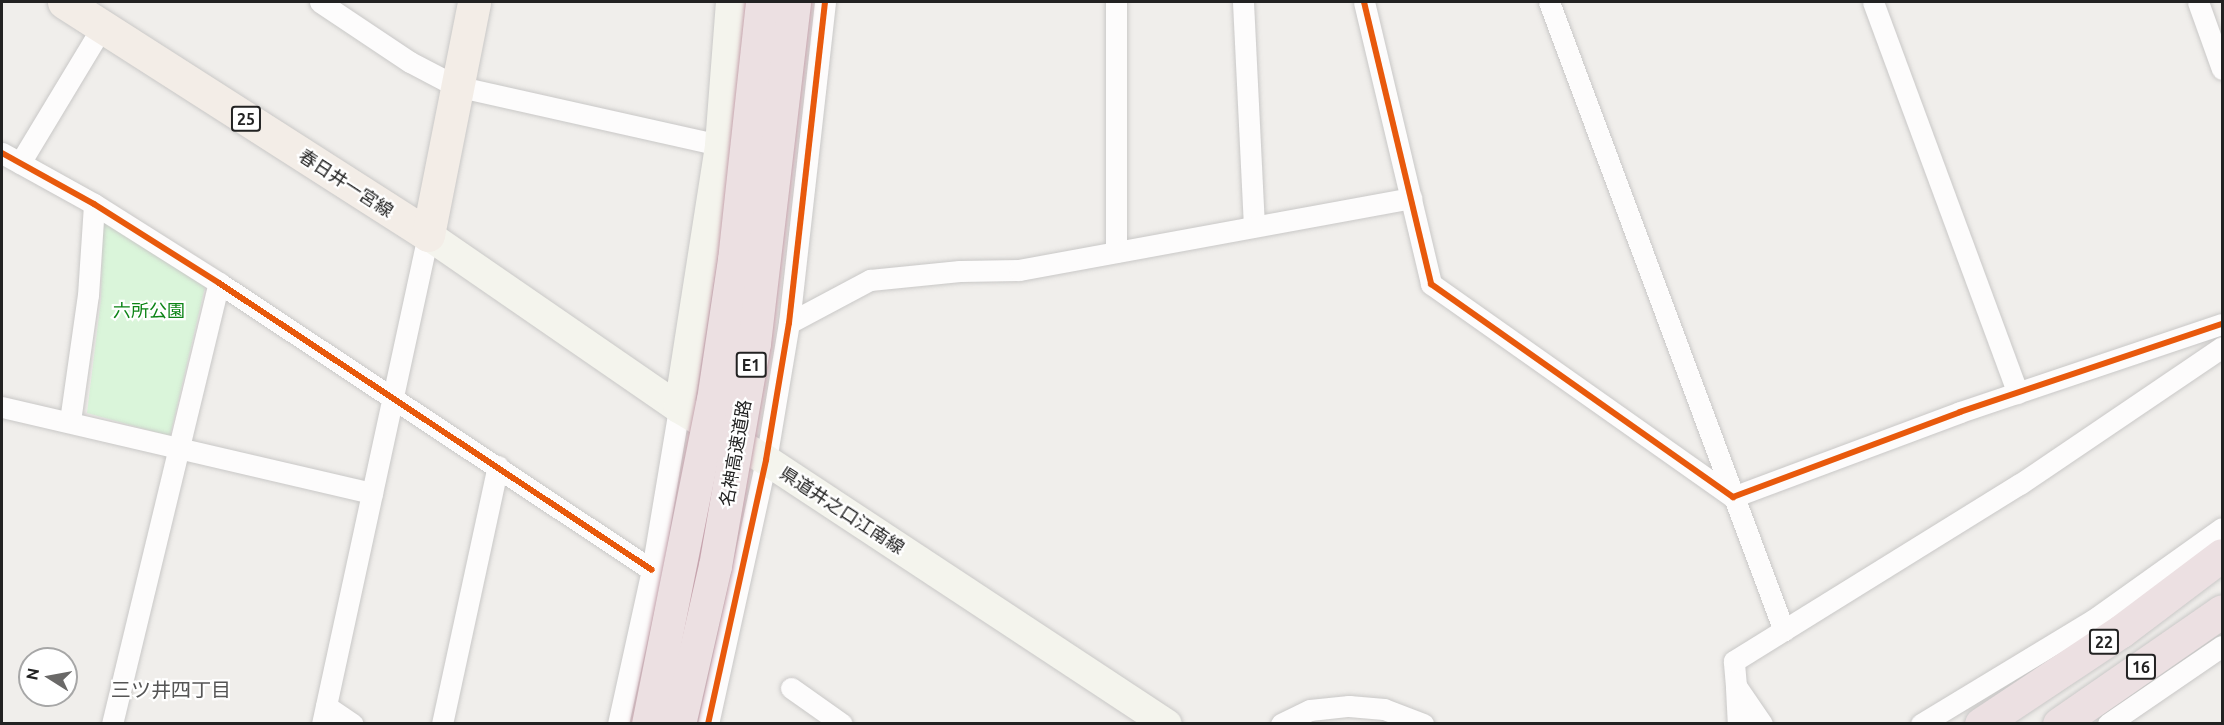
<!DOCTYPE html>
<meta charset="utf-8">
<style>
body{margin:0}
#map{position:relative;width:2224px;height:725px;overflow:hidden;background:#f0eeeb;font-family:Ubuntu,"Noto Sans JP",sans-serif}
div>[style]{position:absolute}
.park>*{inset:0;background:#daf5da}
.roads{filter:drop-shadow(0 0 2px #c9c8c7) drop-shadow(0 0 2px #c9c8c7)}
.street>*{height:21px;margin:-10.5px;padding:0 10.5px;transform-origin:10.5px;border-radius:10.5px;background:#fdfcfc}
.secondary>*{height:30px;margin:-15px;padding:0 15px;transform-origin:15px;border-radius:15px;background:#f4f4ed}
.primary>*{height:33px;margin:-16.5px;padding:0 16.5px;transform-origin:16.5px;border-radius:16.5px;background:#f3ede7}
.highway>*{height:33px;margin:-16.5px;padding:0 16.5px;transform-origin:16.5px;border-radius:16.5px;background:#ece0e2}
.bridges{filter:drop-shadow(0 0 2px #c5a2ac) drop-shadow(0 0 2px #c5a2ac)}
.highway-bridge>*{height:33px;margin:-16.5px;padding:0 16.5px;transform-origin:16.5px;border-radius:16.5px;background:#ece0e2}
.cycleway>*{height:6px;margin:-3px;padding:0 3px;transform-origin:3px;border-radius:3px;background:#e8590c}
span{translate:-50% -50%;white-space:nowrap;text-align:center;line-height:1.15;-webkit-text-stroke:4.5px #fff;paint-order:stroke}
.shield-label span{padding:2px 4px;background:#fff;border:2px solid;border-radius:4px;-webkit-text-stroke-width:0}
.shield-label{font-size:16px;color:#222;font-weight:700}
.street-label{font-size:18px;color:#222}
.park-label{font-size:18px;color:#0c8416}
.neighbourhood-label{font-size:20px;color:#555}
.frame{position:absolute;inset:0;border:3px solid #222;pointer-events:none}
.north{position:absolute;left:18px;top:647px;width:60px;height:60px;box-sizing:border-box;background:#fff;border:2px solid #a7a7a7;border-radius:50%;rotate:281deg;font-size:16px;font-weight:700;line-height:24px;text-align:center;color:#222}
.north::after{content:'';display:block;margin:auto;width:21px;height:27px;background:#6a6968;clip-path:polygon(50% 0,100% 100%,50% 72%,0 100%)}
</style>
<div id="map">
<div class="park">
<i style="clip-path:polygon(103px 219px,205px 287px,170px 436px,87px 413px,101px 299px)"></i>
</div>
<div class="roads">
<div class="street">
<i style="left:320px;top:2px;width:108px;rotate:33.7deg"></i>
<i style="left:410px;top:62px;width:52px;rotate:27.6deg"></i>
<i style="left:456px;top:86px;width:271px;rotate:12.6deg"></i>
<i style="left:1243px;top:2px;width:224px;rotate:87.2deg"></i>
<i style="left:1364px;top:2px;width:290px;rotate:76.6deg"></i>
<i style="left:1431px;top:284px;width:370px;rotate:35.2deg"></i>
<i style="left:1733px;top:497px;width:242px;rotate:-20.5deg"></i>
<i style="left:1960px;top:412px;width:276px;rotate:-18.6deg"></i>
<i style="left:1549px;top:2px;width:671px;rotate:69.51deg"></i>
<i style="left:1873px;top:2px;width:417px;rotate:69.7deg"></i>
<i style="left:2198px;top:2px;width:71px;rotate:70.3deg"></i>
<i style="left:2px;top:153px;width:105px;rotate:29deg"></i>
<i style="left:94px;top:204px;width:148px;rotate:32.3deg"></i>
<i style="left:219px;top:283px;width:519px;rotate:33.54deg"></i>
<i style="left:20px;top:163px;width:159px;rotate:-58.9deg"></i>
<i style="left:1116px;top:252px;width:250px;rotate:-90deg"></i>
<i style="left:789px;top:323px;width:92px;rotate:-28deg"></i>
<i style="left:870px;top:280px;width:90px;rotate:-5.7deg"></i>
<i style="left:960px;top:271px;width:59px;rotate:-1deg"></i>
<i style="left:1019px;top:270px;width:399px;rotate:-10.4deg"></i>
<i style="left:2px;top:407px;width:380px;rotate:13.1deg"></i>
<i style="left:70px;top:421px;width:127px;rotate:-81.9deg"></i>
<i style="left:88px;top:295px;width:91px;rotate:-86.2deg"></i>
<i style="left:791px;top:688px;width:62px;rotate:35.2deg"></i>
<i style="left:1736px;top:688px;width:36px;rotate:87deg"></i>
<i style="left:326px;top:706px;width:32px;rotate:34deg"></i>
<i style="left:112px;top:724px;width:454px;rotate:-76.4deg"></i>
<i style="left:322px;top:724px;width:500px;rotate:-77.77deg"></i>
<i style="left:442px;top:724px;width:264px;rotate:-77.8deg"></i>
<i style="left:618px;top:724px;width:158px;rotate:-77.6deg"></i>
<i style="left:652px;top:570px;width:164px;rotate:-80.5deg"></i>
<i style="left:708px;top:724px;width:270px;rotate:-77.6deg"></i>
<i style="left:766px;top:460px;width:139px;rotate:-80.5deg"></i>
<i style="left:789px;top:323px;width:323px;rotate:-83.6deg"></i>
<i style="left:1281px;top:724px;width:32px;rotate:-26deg"></i>
<i style="left:1310px;top:710px;width:39px;rotate:-6deg"></i>
<i style="left:1349px;top:706px;width:35px;rotate:5deg"></i>
<i style="left:1384px;top:709px;width:42px;rotate:21deg"></i>
<i style="left:1762px;top:724px;width:46px;rotate:-124.4deg"></i>
<i style="left:1736px;top:686px;width:25px;rotate:-95deg"></i>
<i style="left:1734px;top:661px;width:336px;rotate:-31.8deg"></i>
<i style="left:2020px;top:484px;width:244px;rotate:-34.1deg"></i>
<i style="left:1921px;top:724px;width:201px;rotate:-31.2deg"></i>
<i style="left:2093px;top:620px;width:158px;rotate:-35.5deg"></i>
<i style="left:2108px;top:724px;width:138px;rotate:-34.4deg"></i>
</div>
<div class="secondary">
<i style="left:428px;top:235px;width:305px;rotate:34.6deg"></i>
<i style="left:679px;top:408px;width:101px;rotate:30.9deg"></i>
<i style="left:766px;top:460px;width:480px;rotate:33.4deg"></i>
<i style="left:679px;top:408px;width:266px;rotate:-81.1deg"></i>
<i style="left:720px;top:145px;width:143px;rotate:-85.6deg"></i>
</div>
<div class="primary">
<i style="left:64px;top:2px;width:432px;rotate:32.6deg"></i>
<i style="left:428px;top:235px;width:237px;rotate:-78.8deg"></i>
</div>
<div class="highway">
<i style="left:1981px;top:724px;width:168px;rotate:-33.6deg"></i>
<i style="left:2121px;top:631px;width:126px;rotate:-37deg"></i>
<i style="left:2059px;top:724px;width:198px;rotate:-34.7deg"></i>
</div>
</div>
<div class="bridges">
<div class="highway-bridge">
<i style="left:648px;top:724px;width:330px;rotate:-78.7deg"></i>
<i style="left:713px;top:400px;width:142px;rotate:-81.5deg"></i>
<i style="left:734px;top:260px;width:260px;rotate:-83.8deg"></i>
<i style="left:679px;top:724px;width:162px;rotate:-77.2deg"></i>
<i style="left:715px;top:566px;width:226px;rotate:-80.1deg"></i>
<i style="left:754px;top:343px;width:343px;rotate:-83.3deg"></i>
</div>
</div>
<div class="cycleway">
<i style="left:1364px;top:2px;width:290px;rotate:76.6deg"></i>
<i style="left:1431px;top:284px;width:370px;rotate:35.2deg"></i>
<i style="left:1733px;top:497px;width:242px;rotate:-20.5deg"></i>
<i style="left:1960px;top:412px;width:276px;rotate:-18.6deg"></i>
<i style="left:2px;top:153px;width:105px;rotate:29deg"></i>
<i style="left:94px;top:204px;width:148px;rotate:32.3deg"></i>
<i style="left:219px;top:283px;width:519px;rotate:33.54deg"></i>
<i style="left:708px;top:724px;width:270px;rotate:-77.6deg"></i>
<i style="left:766px;top:460px;width:139px;rotate:-80.5deg"></i>
<i style="left:789px;top:323px;width:323px;rotate:-83.6deg"></i>
</div>
<div class="shield-label">
<span style="left:246px;top:119px">25</span>
<span style="left:751px;top:365px">E1</span>
<span style="left:2104px;top:642px">22</span>
<span style="left:2141px;top:667px">16</span>
</div>
<div class="street-label">
<span style="left:346px;top:183px;rotate:33deg">春日井一宮線</span>
<span style="left:735px;top:453px;rotate:-80deg">名神高速道路</span>
<span style="left:842px;top:510px;rotate:33deg">県道井之口江南線</span>
</div>
<div class="park-label">
<span style="left:149px;top:310px">六所公園</span>
</div>
<div class="neighbourhood-label">
<span style="left:171px;top:689px">三ツ井四丁目</span>
</div>
<div class="frame"></div>
<div class="north">N</div>
</div>
